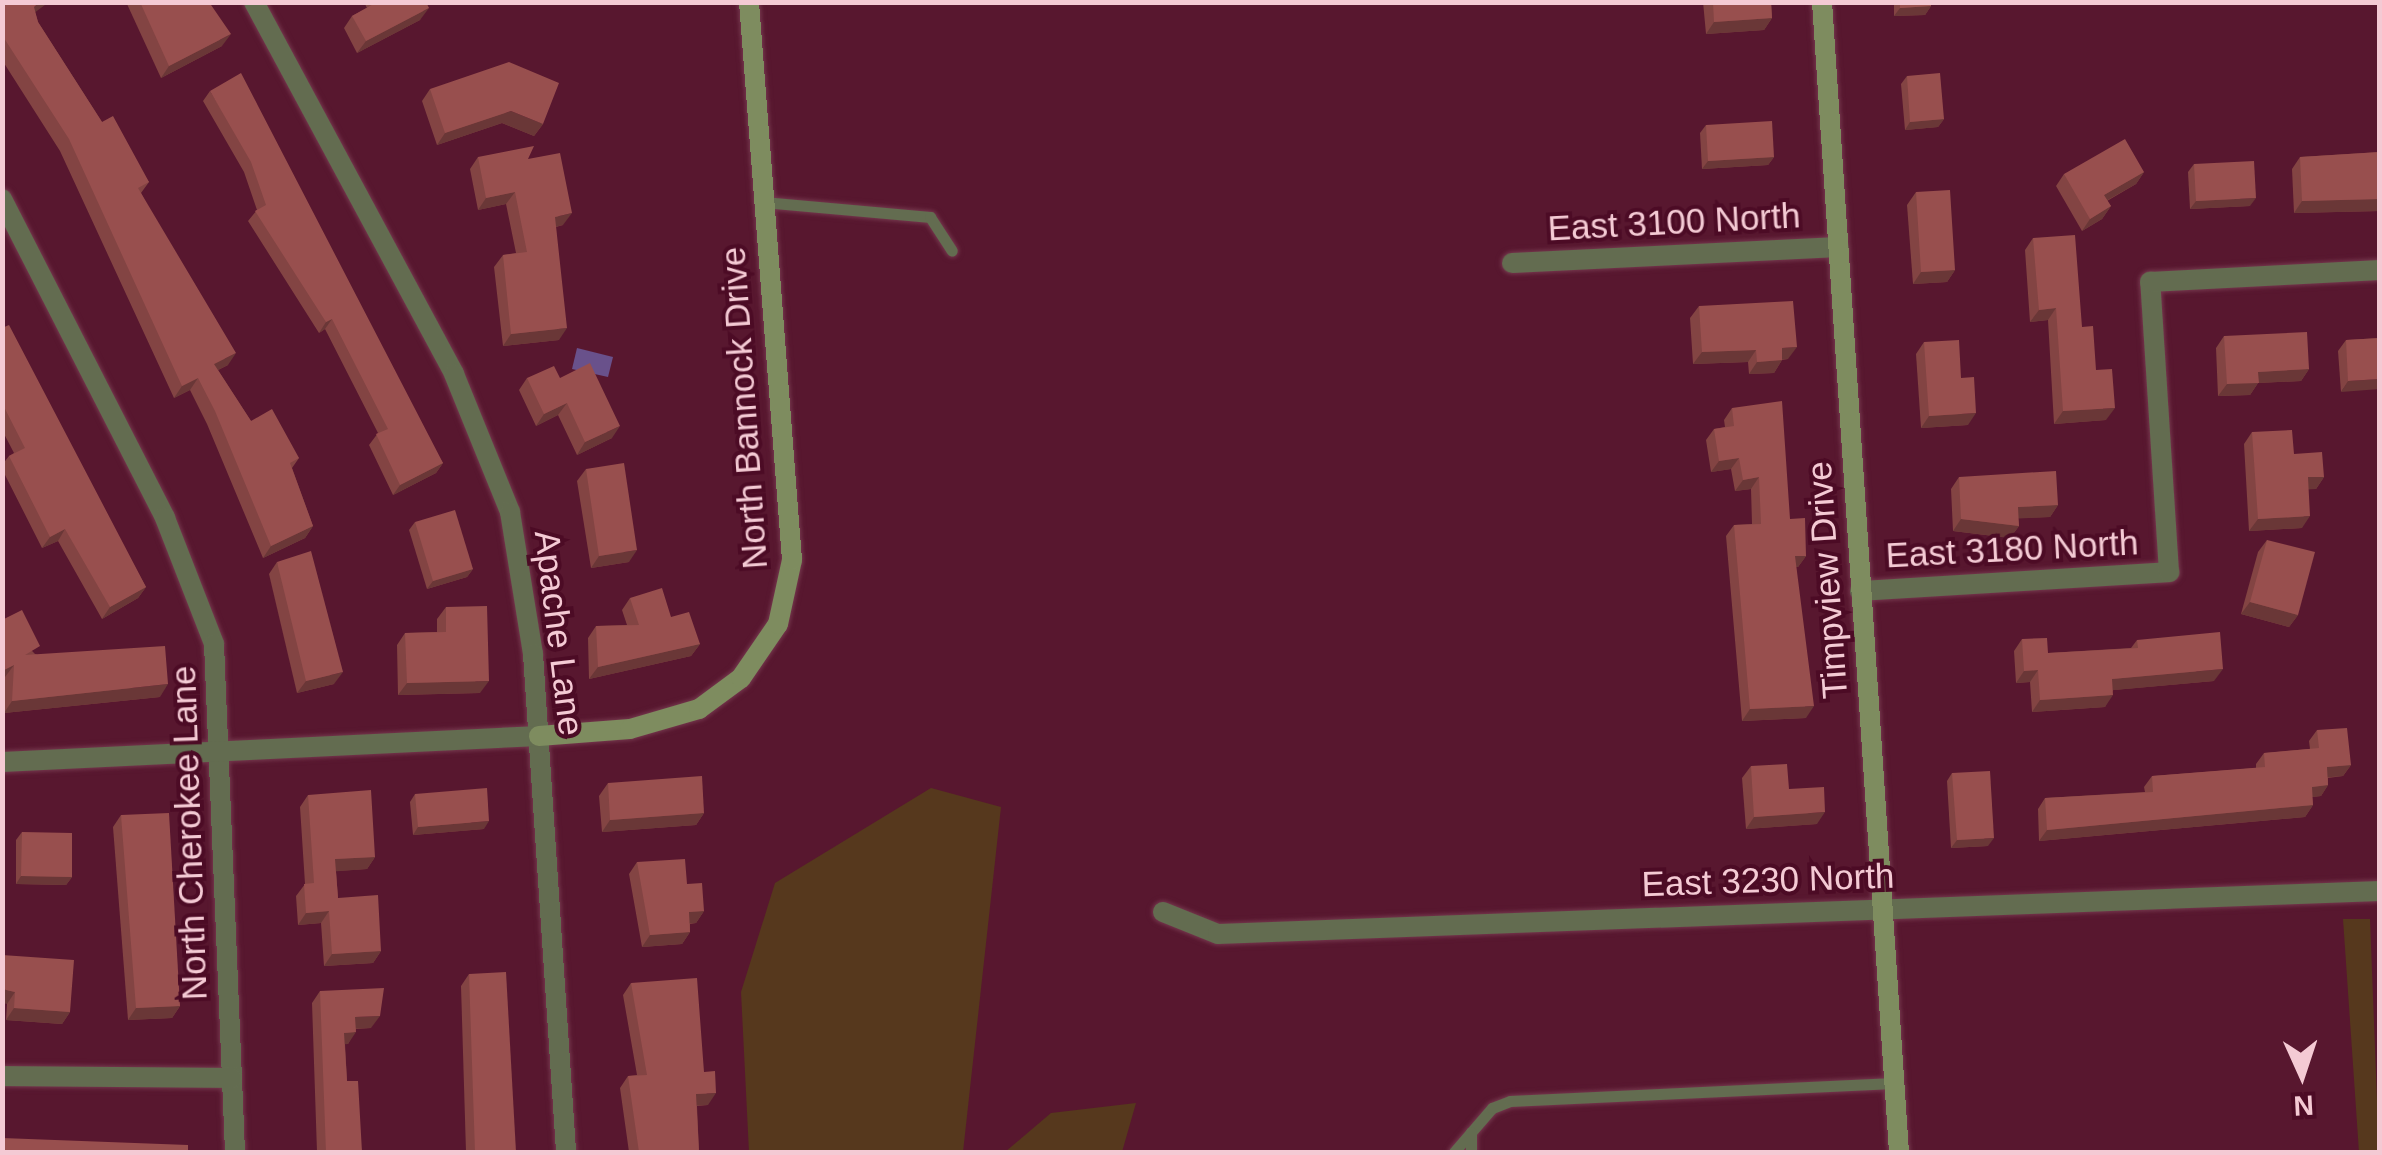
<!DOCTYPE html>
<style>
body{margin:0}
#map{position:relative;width:2382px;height:1155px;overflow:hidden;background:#58172f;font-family:Helvetica,sans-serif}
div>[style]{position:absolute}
.green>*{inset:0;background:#56381d}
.water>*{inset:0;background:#69518b}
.roads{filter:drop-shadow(0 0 2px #74374d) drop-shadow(0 0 2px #74374d)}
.lane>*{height:11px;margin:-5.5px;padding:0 5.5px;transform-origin:5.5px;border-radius:5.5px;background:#636c50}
.street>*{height:20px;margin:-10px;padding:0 10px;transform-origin:10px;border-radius:10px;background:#636c50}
.secondary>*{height:20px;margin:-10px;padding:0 10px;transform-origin:10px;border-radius:10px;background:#7e8c5f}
.wall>*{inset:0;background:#834443}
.shaded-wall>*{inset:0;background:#6a3737}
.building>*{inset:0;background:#984f4e}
span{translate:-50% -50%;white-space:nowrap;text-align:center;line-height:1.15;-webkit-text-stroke:8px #4c0b25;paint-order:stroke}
.street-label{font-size:35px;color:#f4cad4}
.frame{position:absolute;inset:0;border:5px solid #f4cad4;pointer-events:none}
.north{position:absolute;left:2252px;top:1025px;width:100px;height:100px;-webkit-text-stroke:8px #4c0b25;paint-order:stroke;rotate:177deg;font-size:28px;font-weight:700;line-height:40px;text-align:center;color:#f4cad4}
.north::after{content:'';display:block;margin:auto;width:35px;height:45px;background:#f4cad4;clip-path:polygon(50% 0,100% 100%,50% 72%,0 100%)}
</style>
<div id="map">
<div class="green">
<i style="clip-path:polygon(931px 788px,1001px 807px,963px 1152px,749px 1152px,741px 992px,775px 883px)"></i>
<i style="clip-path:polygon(2343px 919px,2370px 919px,2379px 1152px,2359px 1152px)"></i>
<i style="clip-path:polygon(1136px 1103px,1122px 1152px,1005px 1152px,1051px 1113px)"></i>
</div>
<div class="water">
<i style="clip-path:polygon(577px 348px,613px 357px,608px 377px,572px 369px)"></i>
</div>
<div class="roads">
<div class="lane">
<i style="left:763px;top:202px;width:168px;rotate:5.1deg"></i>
<i style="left:930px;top:217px;width:40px;rotate:57.1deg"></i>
<i style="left:1454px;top:1152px;width:58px;rotate:-49.2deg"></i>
<i style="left:1492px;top:1108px;width:19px;rotate:-21deg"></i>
<i style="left:1510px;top:1101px;width:384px;rotate:-2.7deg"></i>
<i style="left:1471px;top:1152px;width:20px;rotate:-90deg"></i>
</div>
<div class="street">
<i style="left:254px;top:2px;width:422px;rotate:61.7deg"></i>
<i style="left:454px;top:374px;width:149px;rotate:67.9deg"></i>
<i style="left:510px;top:512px;width:144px;rotate:80.8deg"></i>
<i style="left:533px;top:654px;width:499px;rotate:86.2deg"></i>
<i style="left:2px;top:199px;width:358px;rotate:62.9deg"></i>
<i style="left:165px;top:518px;width:135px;rotate:68.7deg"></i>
<i style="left:214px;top:644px;width:508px;rotate:87.63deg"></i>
<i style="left:1512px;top:263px;width:327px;rotate:-2.8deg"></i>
<i style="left:1860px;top:591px;width:310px;rotate:-3.5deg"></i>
<i style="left:2169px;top:572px;width:291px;rotate:-93.7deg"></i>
<i style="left:2150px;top:282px;width:230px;rotate:-3deg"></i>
<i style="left:2px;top:762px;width:538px;rotate:-2.77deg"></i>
<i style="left:1163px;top:912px;width:59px;rotate:21.8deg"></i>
<i style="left:1218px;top:934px;width:1163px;rotate:-2.12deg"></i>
<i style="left:2px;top:1076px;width:230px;rotate:0.5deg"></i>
</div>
<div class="secondary">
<i style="left:1822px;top:2px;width:1153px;rotate:86.17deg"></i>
<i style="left:539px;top:736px;width:91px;rotate:-4.4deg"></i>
<i style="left:630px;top:729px;width:72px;rotate:-16.2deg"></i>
<i style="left:699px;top:709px;width:52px;rotate:-36.4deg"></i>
<i style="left:741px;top:678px;width:65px;rotate:-55.6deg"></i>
<i style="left:778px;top:624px;width:66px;rotate:-77.7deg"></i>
<i style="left:792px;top:560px;width:560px;rotate:-94.41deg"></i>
</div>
</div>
<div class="wall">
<i style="clip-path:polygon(2px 2px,35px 12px,38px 22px,102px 122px,149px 182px,141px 193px,228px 365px,218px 370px,251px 421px,299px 458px,292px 468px,313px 526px,305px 538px,263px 558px,207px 424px,190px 390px,174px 398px,60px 151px,2px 60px)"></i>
<i style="clip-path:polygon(128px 2px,209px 2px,222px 46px,161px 78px,127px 4px)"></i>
<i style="clip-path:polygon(364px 2px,426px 2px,420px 20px,357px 53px,344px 28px,352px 16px,367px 8px)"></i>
<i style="clip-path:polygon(1703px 2px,1771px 2px,1772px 18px,1764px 30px,1706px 34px)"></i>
<i style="clip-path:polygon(1894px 2px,1931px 2px,1931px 6px,1925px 15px,1894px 16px)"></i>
<i style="clip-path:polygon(1907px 76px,1944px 119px,1938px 127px,1905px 130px,1901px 84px)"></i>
<i style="clip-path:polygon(430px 89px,543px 124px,534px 136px,502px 123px,437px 145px,422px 101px)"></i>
<i style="clip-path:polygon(210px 91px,443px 463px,436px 473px,393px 495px,369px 445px,378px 433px,325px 329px,319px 333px,248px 221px,257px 210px,244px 172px,203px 101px)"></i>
<i style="clip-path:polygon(1706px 125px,1774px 157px,1768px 165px,1702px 169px,1700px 133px)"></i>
<i style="clip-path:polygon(2380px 152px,2380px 211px,2294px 213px,2292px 169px,2300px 157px)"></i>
<i style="clip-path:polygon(478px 157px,528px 159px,563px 225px,556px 227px,559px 340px,503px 346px,494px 267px,503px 255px,516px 253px,506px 204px,478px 210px,470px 169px)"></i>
<i style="clip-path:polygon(2194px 164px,2250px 206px,2190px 209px,2188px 172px)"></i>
<i style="clip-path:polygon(2144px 172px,2136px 184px,2107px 201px,2111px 206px,2102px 219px,2082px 231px,2056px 186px,2064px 174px)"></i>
<i style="clip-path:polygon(1916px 192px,1955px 270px,1947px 282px,1913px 284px,1907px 205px)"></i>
<i style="clip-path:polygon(2033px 238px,2082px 327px,2106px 420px,2054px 424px,2048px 320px,2030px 322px,2025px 250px)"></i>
<i style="clip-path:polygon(1699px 306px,1788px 359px,1782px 360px,1774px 373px,1749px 374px,1748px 362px,1693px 364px,1690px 318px)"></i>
<i style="clip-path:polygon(2px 328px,146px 587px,138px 598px,102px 619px,58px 541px,42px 548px,2px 469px,2px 465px,9px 456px,14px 453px,2px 430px)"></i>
<i style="clip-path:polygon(2224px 336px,2309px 369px,2301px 381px,2258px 383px,2250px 395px,2218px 396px,2216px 348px)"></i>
<i style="clip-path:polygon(2380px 338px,2341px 392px,2338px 351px,2346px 340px)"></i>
<i style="clip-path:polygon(1924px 342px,1968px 425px,1921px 428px,1916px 354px)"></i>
<i style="clip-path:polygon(527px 378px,560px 378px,612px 438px,577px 455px,558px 415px,536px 426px,519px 390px)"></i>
<i style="clip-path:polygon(1732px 408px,1790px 519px,1806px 556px,1798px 567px,1796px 567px,1806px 718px,1742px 721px,1726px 536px,1734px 525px,1752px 524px,1751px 489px,1735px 491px,1731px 469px,1711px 472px,1706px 440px,1714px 429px,1725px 427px,1724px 420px)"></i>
<i style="clip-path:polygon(2252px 432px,2294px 454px,2324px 477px,2316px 489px,2308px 489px,2302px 528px,2249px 531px,2244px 444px)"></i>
<i style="clip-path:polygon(586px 469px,629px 562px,591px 568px,577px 481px)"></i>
<i style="clip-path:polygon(1959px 477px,2058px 505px,2050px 517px,2018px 518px,2019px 526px,2010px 538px,1953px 531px,1951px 489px)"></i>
<i style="clip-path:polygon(415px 522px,473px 569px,467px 577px,427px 589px,409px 530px)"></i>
<i style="clip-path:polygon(2267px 540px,2298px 615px,2289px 627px,2241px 614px,2258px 552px)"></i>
<i style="clip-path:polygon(277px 562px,334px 684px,297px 693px,269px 574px)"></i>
<i style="clip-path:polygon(630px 598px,671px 617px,700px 644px,691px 656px,589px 679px,588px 638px,596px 626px,627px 625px,622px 610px)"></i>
<i style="clip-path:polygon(446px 607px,480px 693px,398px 695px,397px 645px,405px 633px,437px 632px,437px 619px)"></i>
<i style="clip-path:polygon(2px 620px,35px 654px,160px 697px,4px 713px,5px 677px)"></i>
<i style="clip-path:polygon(2022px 639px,2048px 653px,2131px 648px,2137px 640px,2214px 681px,2113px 690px,2105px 707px,2032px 712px,2030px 682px,2016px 683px,2014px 651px)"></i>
<i style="clip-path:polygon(2317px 730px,2351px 765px,2343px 776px,2328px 778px,2328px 785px,2321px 796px,2312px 797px,2313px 805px,2305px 817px,2039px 841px,2038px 809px,2045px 798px,2145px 792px,2144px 787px,2152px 776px,2256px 768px,2256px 764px,2264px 753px,2310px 749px,2309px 741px)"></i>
<i style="clip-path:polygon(1751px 766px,1789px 789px,1817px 824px,1746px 829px,1742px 778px)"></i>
<i style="clip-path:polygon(1952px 773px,1988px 846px,1951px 848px,1947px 781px)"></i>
<i style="clip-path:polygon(608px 783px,704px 813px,696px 825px,602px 832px,599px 796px)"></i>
<i style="clip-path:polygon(415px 794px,484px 829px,413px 835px,410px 802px)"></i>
<i style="clip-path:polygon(308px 795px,375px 857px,367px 869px,336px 871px,338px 898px,381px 951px,373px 963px,324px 966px,321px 923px,298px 925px,296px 896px,305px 884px,300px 807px)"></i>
<i style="clip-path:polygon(121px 815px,180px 1006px,172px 1018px,128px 1020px,113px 827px)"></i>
<i style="clip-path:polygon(22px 832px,72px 877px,66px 885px,16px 884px,16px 840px)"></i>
<i style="clip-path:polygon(637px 862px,687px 884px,704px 911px,696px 923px,690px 924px,690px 932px,682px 944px,642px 947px,629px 874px)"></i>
<i style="clip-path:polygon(2px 955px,70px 1012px,62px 1024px,6px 1020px,7px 1004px)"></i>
<i style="clip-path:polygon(469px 974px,516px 1152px,466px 1152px,461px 986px)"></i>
<i style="clip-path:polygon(631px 983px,704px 1072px,708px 1105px,697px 1106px,699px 1152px,629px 1152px,620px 1088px,628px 1076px,637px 1075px,623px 995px)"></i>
<i style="clip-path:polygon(320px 991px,371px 1028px,356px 1029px,348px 1044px,345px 1044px,347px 1081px,362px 1152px,317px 1152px,312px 1003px)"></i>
</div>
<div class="shaded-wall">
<i style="clip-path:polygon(40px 2px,49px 2px,26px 19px,34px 7px)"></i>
<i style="clip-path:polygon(1931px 6px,1925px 15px,1894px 16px,1900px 8px)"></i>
<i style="clip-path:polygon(429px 8px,420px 20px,357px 53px,366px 41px)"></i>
<i style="clip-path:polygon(1772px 18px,1764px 30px,1706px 34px,1714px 22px)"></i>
<i style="clip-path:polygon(231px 34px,222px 46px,161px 78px,169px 66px)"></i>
<i style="clip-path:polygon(511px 111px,543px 124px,534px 136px,502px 123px,437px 145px,445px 133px)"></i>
<i style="clip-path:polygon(1944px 119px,1938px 127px,1905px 130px,1910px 122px)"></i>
<i style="clip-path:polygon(1774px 157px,1768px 165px,1702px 169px,1708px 161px)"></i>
<i style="clip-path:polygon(2144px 172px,2136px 184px,2095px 207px,2104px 195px)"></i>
<i style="clip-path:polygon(515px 192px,506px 204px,478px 210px,486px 198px)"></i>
<i style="clip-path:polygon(2256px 198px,2250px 206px,2190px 209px,2196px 201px)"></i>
<i style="clip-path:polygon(2380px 199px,2380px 211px,2294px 213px,2302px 201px)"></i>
<i style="clip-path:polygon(2111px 206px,2102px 219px,2082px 231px,2090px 219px)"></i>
<i style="clip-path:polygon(572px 213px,563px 225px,546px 229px,555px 217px)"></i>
<i style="clip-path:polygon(1955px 270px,1947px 282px,1913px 284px,1921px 272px)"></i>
<i style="clip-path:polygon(2056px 308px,2048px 320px,2030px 322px,2039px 310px)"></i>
<i style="clip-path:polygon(332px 319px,325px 329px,319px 333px,326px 322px)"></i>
<i style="clip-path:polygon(567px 328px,559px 340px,503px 346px,511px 334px)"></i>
<i style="clip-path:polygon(1797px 347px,1788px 359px,1773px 360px,1782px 348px)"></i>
<i style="clip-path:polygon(1756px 350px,1748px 362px,1693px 364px,1702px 352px)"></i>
<i style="clip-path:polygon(236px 353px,228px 365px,206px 376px,214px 364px)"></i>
<i style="clip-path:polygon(1782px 360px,1774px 373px,1749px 374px,1757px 362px)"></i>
<i style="clip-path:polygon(2309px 369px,2301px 381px,2258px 383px,2250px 395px,2218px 396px,2227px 384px,2258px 372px)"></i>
<i style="clip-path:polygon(198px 378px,190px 390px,174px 398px,182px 386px)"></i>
<i style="clip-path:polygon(2380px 379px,2380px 389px,2341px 392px,2348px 381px)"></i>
<i style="clip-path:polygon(567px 403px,558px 415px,536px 426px,544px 414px)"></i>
<i style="clip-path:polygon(2115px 408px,2106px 420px,2054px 424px,2063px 411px)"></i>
<i style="clip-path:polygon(1976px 413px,1968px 425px,1921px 428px,1929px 416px)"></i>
<i style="clip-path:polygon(620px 426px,612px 438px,577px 455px,585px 442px)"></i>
<i style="clip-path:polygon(1739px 458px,1731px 469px,1711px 472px,1719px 461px)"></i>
<i style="clip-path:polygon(443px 463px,436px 473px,393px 495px,400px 485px)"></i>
<i style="clip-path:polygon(1759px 477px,1751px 489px,1735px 491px,1743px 480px)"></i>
<i style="clip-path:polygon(2308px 477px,2324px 477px,2316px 489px,2299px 490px)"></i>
<i style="clip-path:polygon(2058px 505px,2050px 517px,2009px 519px,2018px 507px)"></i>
<i style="clip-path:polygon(2310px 516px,2302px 528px,2249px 531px,2258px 519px)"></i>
<i style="clip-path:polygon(1961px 519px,2019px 526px,2010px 538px,1953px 531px)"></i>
<i style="clip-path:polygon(313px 526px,305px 538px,263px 558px,271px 546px)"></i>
<i style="clip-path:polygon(65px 529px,58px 541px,42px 548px,50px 537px)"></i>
<i style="clip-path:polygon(637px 550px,629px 562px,591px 568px,599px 556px)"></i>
<i style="clip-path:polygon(1795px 556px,1806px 556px,1798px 567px,1787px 568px)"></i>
<i style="clip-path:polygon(473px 569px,467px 577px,427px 589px,433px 581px)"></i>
<i style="clip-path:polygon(146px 587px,138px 598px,102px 619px,110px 607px)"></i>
<i style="clip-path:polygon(2250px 602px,2298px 615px,2289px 627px,2241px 614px)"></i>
<i style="clip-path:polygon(700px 644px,691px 656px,589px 679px,598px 667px)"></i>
<i style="clip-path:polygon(14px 665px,5px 677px,2px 678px,2px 671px)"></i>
<i style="clip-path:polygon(2223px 669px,2214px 681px,2104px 691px,2112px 679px)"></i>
<i style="clip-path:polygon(2038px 670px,2030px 682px,2016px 683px,2024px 671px)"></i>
<i style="clip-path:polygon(343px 672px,334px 684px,297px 693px,306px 681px)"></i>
<i style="clip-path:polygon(489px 681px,480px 693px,398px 695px,407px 683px)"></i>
<i style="clip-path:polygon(168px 684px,160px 697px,4px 713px,12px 701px)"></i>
<i style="clip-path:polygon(2113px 695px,2105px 707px,2032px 712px,2040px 700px)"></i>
<i style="clip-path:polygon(1814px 706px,1806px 718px,1742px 721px,1750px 709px)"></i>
<i style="clip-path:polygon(2351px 765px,2343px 776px,2319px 778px,2327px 767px)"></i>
<i style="clip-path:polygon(2328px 785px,2321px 796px,2304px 798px,2312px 787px)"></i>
<i style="clip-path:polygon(2313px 805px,2305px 817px,2039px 841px,2047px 830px)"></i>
<i style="clip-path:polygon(1825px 812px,1817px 824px,1746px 829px,1754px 817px)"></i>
<i style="clip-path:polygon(704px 813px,696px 825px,602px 832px,610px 820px)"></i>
<i style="clip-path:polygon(489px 821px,484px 829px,413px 835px,418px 827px)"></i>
<i style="clip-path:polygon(1994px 838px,1988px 846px,1951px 848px,1957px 840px)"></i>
<i style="clip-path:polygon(375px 857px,367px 869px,327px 872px,335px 859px)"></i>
<i style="clip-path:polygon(21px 876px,72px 877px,66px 885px,16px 884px)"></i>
<i style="clip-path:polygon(329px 911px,321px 923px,298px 925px,306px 913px)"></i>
<i style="clip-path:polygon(704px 911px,696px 923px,680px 924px,689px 912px)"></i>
<i style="clip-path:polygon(690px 932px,682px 944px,642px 947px,650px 935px)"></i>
<i style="clip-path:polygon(381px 951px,373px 963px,324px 966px,332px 954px)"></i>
<i style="clip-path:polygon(2px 989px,15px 992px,7px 1004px,2px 1003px)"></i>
<i style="clip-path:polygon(180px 1006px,172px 1018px,128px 1020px,136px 1008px)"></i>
<i style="clip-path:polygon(14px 1008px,70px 1012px,62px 1024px,6px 1020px)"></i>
<i style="clip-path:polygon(380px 1016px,371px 1028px,347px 1029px,355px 1017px)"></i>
<i style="clip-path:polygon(356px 1032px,348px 1044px,336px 1045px,344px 1033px)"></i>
<i style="clip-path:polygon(716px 1093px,708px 1105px,688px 1106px,696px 1094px)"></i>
</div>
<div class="building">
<i style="clip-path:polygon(2px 2px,40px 2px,34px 7px,38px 22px,102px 122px,113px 116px,149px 182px,138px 188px,236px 353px,214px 364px,251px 421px,272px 409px,299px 458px,290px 463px,313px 526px,271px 546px,215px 411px,198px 378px,182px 386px,69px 139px,2px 35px)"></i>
<i style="clip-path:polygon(140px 2px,209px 2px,231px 34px,169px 66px)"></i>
<i style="clip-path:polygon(377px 2px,426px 2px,429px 8px,366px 41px,352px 16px)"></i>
<i style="clip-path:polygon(1713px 2px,1771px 2px,1772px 18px,1714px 22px)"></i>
<i style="clip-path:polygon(1900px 2px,1931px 2px,1931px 6px,1900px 8px)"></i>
<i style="clip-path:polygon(509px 62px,559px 83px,543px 124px,511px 111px,445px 133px,430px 89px)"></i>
<i style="clip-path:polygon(241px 73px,443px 463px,400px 485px,376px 434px,388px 429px,332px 319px,326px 322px,255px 211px,266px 205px,251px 162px,210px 91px)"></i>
<i style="clip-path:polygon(1940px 73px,1944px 119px,1910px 122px,1907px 76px)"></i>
<i style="clip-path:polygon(1772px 121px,1774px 157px,1708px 161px,1706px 125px)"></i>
<i style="clip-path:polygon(2125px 139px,2144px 172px,2104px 195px,2111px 206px,2090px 219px,2064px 174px)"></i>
<i style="clip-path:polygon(534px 146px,528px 159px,560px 153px,572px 213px,555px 217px,567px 328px,511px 334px,503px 255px,527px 252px,515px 192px,486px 198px,478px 157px)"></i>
<i style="clip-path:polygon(2380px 152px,2380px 199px,2302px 201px,2300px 157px)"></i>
<i style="clip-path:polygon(2254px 161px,2256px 198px,2196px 201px,2194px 164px)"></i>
<i style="clip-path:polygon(1950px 190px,1955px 270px,1921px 272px,1916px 192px)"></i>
<i style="clip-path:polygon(2075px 235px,2082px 327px,2093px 326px,2096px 370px,2112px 369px,2115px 408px,2063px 411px,2056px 308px,2039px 310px,2033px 238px)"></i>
<i style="clip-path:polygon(1793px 301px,1797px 347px,1782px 348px,1782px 360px,1757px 362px,1756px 350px,1702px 352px,1699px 306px)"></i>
<i style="clip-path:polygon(9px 325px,146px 587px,110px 607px,65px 529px,50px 537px,9px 456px,25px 448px,2px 403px,2px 328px)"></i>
<i style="clip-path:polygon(2307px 332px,2309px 369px,2258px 372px,2259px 383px,2227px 384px,2224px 336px)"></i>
<i style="clip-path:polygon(2380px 338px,2380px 379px,2348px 381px,2346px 340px)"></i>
<i style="clip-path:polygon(1959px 340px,1961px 378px,1974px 377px,1976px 413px,1929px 416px,1924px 342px)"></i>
<i style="clip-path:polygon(590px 363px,620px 426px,585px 442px,567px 403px,544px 414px,527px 378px,554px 366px,560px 378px)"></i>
<i style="clip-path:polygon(1782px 401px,1790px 519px,1805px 518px,1806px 556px,1795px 556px,1814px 706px,1750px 709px,1734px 525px,1761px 524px,1759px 477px,1743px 480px,1739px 458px,1719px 461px,1714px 429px,1734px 426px,1732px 408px)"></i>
<i style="clip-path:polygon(2292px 430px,2294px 454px,2322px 452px,2324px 477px,2308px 477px,2310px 516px,2258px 519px,2252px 432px)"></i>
<i style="clip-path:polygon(624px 463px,637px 550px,599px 556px,586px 469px)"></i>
<i style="clip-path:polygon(2056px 471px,2058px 505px,2018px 507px,2019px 526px,1961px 519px,1959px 477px)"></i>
<i style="clip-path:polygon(455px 510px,473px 569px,433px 581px,415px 522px)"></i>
<i style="clip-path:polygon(2267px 540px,2315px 552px,2298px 615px,2250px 602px)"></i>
<i style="clip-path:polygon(311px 551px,343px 672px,306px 681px,277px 562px)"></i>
<i style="clip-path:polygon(662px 588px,671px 617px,689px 612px,700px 644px,598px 667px,596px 626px,639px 625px,630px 598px)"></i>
<i style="clip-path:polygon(487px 606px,489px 681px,407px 683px,405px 633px,446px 632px,446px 607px)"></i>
<i style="clip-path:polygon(22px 610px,40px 646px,25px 655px,165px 646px,168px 684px,12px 701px,14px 665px,2px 671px,2px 620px)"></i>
<i style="clip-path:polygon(2220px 632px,2223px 669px,2112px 679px,2113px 695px,2040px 700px,2038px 670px,2024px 671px,2022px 639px,2047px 638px,2048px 653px,2138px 648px,2137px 640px)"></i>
<i style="clip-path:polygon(2347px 728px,2351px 765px,2327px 767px,2328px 785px,2312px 787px,2313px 805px,2047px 830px,2045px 798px,2153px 792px,2152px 776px,2265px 767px,2264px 753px,2319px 748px,2317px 730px)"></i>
<i style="clip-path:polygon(1787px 764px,1789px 789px,1824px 787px,1825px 812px,1754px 817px,1751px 766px)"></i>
<i style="clip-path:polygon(1990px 771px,1994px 838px,1957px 840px,1952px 773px)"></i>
<i style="clip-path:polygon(702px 776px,704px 813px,610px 820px,608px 783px)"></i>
<i style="clip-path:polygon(487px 788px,489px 821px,418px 827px,415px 794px)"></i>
<i style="clip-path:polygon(371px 790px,375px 857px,335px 859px,338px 898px,378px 895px,381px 951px,332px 954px,329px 911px,306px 913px,304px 884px,314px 883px,308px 795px)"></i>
<i style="clip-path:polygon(169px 813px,180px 1006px,136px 1008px,121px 815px)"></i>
<i style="clip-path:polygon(22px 832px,72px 833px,72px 877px,21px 876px)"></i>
<i style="clip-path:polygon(685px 859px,687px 884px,702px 883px,704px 911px,689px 912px,690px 932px,650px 935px,637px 862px)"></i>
<i style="clip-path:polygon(2px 955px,74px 960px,70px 1012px,14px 1008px,15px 992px,2px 989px)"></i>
<i style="clip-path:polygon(506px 972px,516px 1152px,475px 1152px,469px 974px)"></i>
<i style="clip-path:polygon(697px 978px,704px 1072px,715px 1071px,716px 1093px,696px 1094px,699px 1152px,639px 1152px,628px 1076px,647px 1075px,631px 983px)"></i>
<i style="clip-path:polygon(384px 988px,380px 1016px,355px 1017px,356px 1032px,344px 1033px,347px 1081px,358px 1081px,362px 1152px,326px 1152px,320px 991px)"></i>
<i style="clip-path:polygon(2px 1138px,188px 1145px,188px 1152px,2px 1152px)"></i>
</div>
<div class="street-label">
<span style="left:1674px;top:222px;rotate:-3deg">East 3100 North</span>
<span style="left:744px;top:408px;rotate:-94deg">North Bannock Drive</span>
<span style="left:2012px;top:549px;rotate:-3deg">East 3180 North</span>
<span style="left:1827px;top:580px;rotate:-94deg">Timpview Drive</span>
<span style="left:559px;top:633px;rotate:83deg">Apache Lane</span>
<span style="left:189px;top:833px;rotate:-92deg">North Cherokee Lane</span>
<span style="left:1768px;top:880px;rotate:-2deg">East 3230 North</span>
</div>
<div class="frame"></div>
<div class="north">N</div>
</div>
